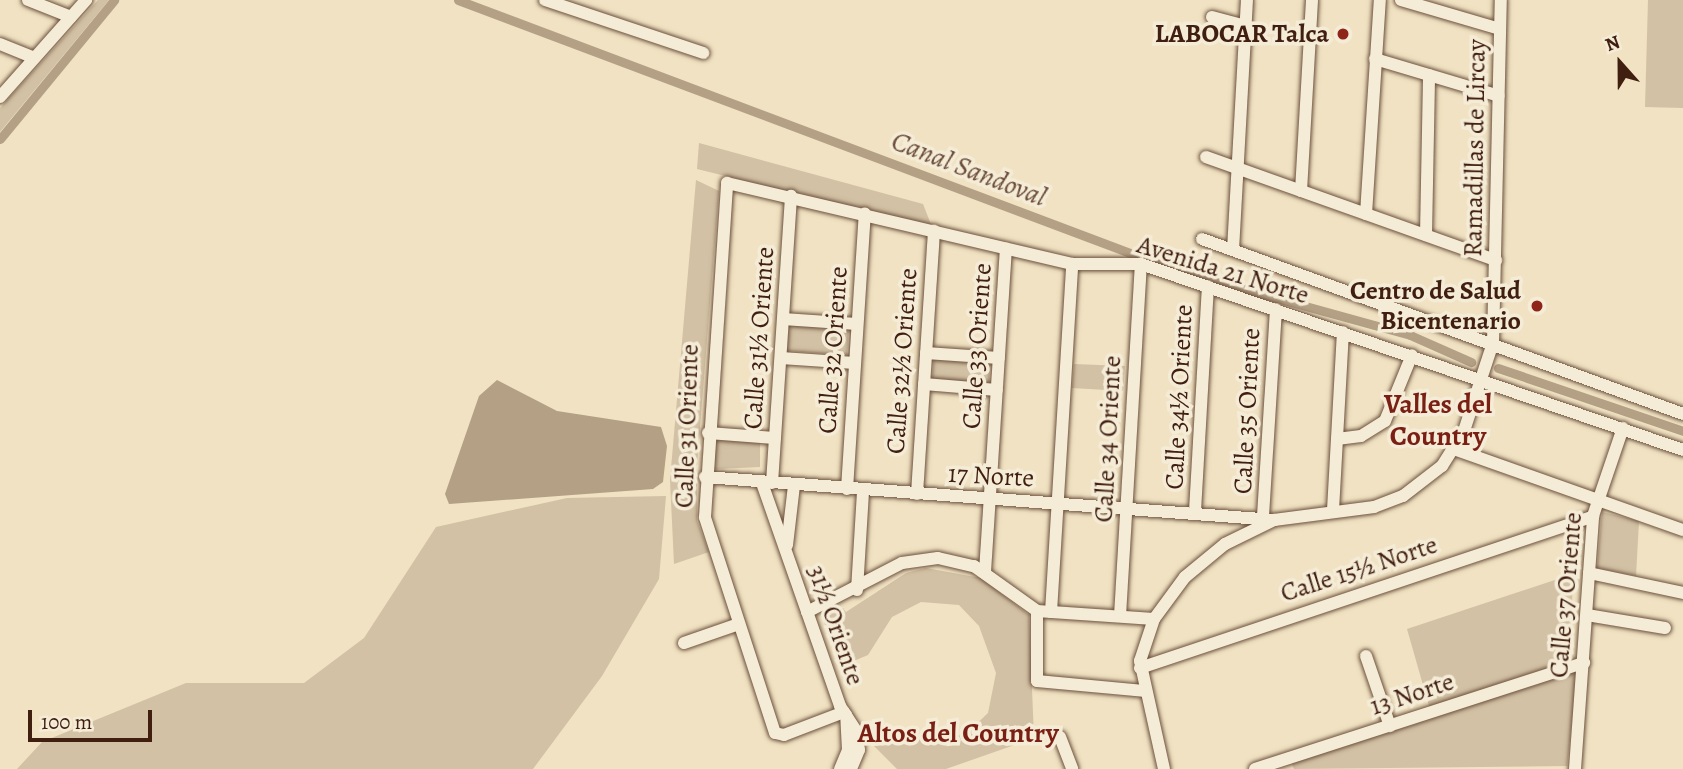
<!DOCTYPE html>
<meta charset="utf-8">
<style>
body{margin:0}
#map{position:relative;width:1683px;height:769px;overflow:hidden;background:#f0e2c2;font-family:Alegreya,serif}
div>[style]{position:absolute}
.green>*{inset:0;background:#d2c1a4}
.water>*{inset:0;background:#b4a085}
.canal>*{height:9px;margin:-4.5px;padding:0 4.5px;transform-origin:4.5px;border-radius:4.5px;background:#b4a085}
.roads{filter:drop-shadow(0 0 2px #6c503c) drop-shadow(0 0 2px #6c503c)}
.minor>*{height:12px;margin:-6px;padding:0 6px;transform-origin:6px;border-radius:6px;background:#f5ecd7}
.dots>*{width:19px;height:19px;translate:-50% -50%;box-sizing:border-box;border:4px solid #f5ecd7;border-radius:50%}
span{translate:-50% -50%;white-space:nowrap;text-align:center;line-height:1.15;-webkit-text-stroke:7px #f5ecd7;paint-order:stroke}
.poi-label{font-size:26px;color:#401f10;font-weight:700}
.right{translate:-100% -50%;text-align:right}
.street-label{font-size:26px;color:#401f10}
.water-label{font-size:28px;color:#694c39;font-style:italic}
.neighbourhood-label{font-size:28px;color:#7a1f14;font-weight:700}
.north{position:absolute;left:1585px;top:28px;width:70px;height:70px;-webkit-text-stroke:5px #f5ecd7;paint-order:stroke;rotate:339deg;font-size:19px;font-weight:700;line-height:28px;text-align:center;color:#401f10}
.north::after{content:'';display:block;margin:auto;width:24px;height:32px;background:#401f10;clip-path:polygon(50% 0,100% 100%,50% 72%,0 100%)}
.scale{position:absolute;left:28px;top:710px;width:124px;height:32px;box-sizing:border-box;border:4px solid #401f10;border-top:0;padding-left:9px;font-size:21px;line-height:24px;white-space:nowrap;color:#401f10;-webkit-text-stroke:5px #f5ecd7;paint-order:stroke}
</style>
<div id="map">
<div class="green">
<i style="clip-path:polygon(98px 0,109px 0,0 132px,0 108px)"></i>
<i style="clip-path:polygon(1648px 0,1683px 0,1683px 108px,1645px 107px)"></i>
<i style="clip-path:polygon(699px 143px,923px 204px,932px 227px,697px 169px)"></i>
<i style="clip-path:polygon(696px 180px,719px 191px,697px 465px,697px 521px,709px 552px,674px 564px,670px 480px)"></i>
<i style="clip-path:polygon(789px 322px,849px 325px,847px 355px,787px 351px)"></i>
<i style="clip-path:polygon(934px 358px,990px 361px,989px 386px,932px 381px)"></i>
<i style="clip-path:polygon(1074px 364px,1125px 366px,1123px 391px,1072px 388px)"></i>
<i style="clip-path:polygon(712px 437px,760px 440px,760px 467px,716px 469px,708px 464px)"></i>
<i style="clip-path:polygon(666px 496px,659px 579px,602px 676px,533px 769px,17px 769px,42px 742px,186px 683px,304px 683px,364px 638px,436px 527px,567px 498px)"></i>
<i style="clip-path:polygon(1602px 512px,1639px 521px,1636px 576px,1597px 568px)"></i>
<i style="clip-path:polygon(926px 568px,981px 578px,1029px 615px,1034px 738px,946px 769px,897px 769px,868px 740px,864px 727px,871px 722px,880px 721px,896px 737px,931px 741px,966px 734px,988px 713px,996px 673px,979px 626px,959px 605px,921px 602px,892px 617px,868px 655px,844px 665px,821px 616px,843px 608px,846px 612px,906px 573px)"></i>
<i style="clip-path:polygon(1573px 574px,1570px 666px,1431px 713px,1407px 629px)"></i>
<i style="clip-path:polygon(1578px 668px,1567px 766px,1294px 769px,1291px 762px)"></i>
</div>
<div class="water">
<i style="clip-path:polygon(497px 380px,557px 411px,661px 427px,667px 446px,663px 482px,653px 489px,449px 504px,445px 494px,479px 396px)"></i>
</div>
<div class="canal">
<i style="left:458px;top:0;width:769px;rotate:20.63deg"></i>
<i style="left:1178px;top:271px;width:241px;rotate:15.4deg"></i>
<i style="left:1410px;top:335px;width:67px;rotate:23.9deg"></i>
<i style="left:0;top:139px;width:180px;rotate:-50.6deg"></i>
<i style="left:1498px;top:368px;width:195px;rotate:18.8deg"></i>
</div>
<div class="roads">
<div class="minor">
<i style="left:28px;top:0;width:46px;rotate:21.6deg"></i>
<i style="left:545px;top:0;width:167px;rotate:18.5deg"></i>
<i style="left:1401px;top:0;width:103px;rotate:16.3deg"></i>
<i style="left:1212px;top:17px;width:35px;rotate:15deg"></i>
<i style="left:0;top:44px;width:37px;rotate:22deg"></i>
<i style="left:1375px;top:59px;width:129px;rotate:16.6deg"></i>
<i style="left:0;top:97px;width:130px;rotate:-48.4deg"></i>
<i style="left:1206px;top:157px;width:308px;rotate:19.6deg"></i>
<i style="left:1301px;top:191px;width:191px;rotate:-86.7deg"></i>
<i style="left:1366px;top:214px;width:214px;rotate:-86.3deg"></i>
<i style="left:1426px;top:235px;width:160px;rotate:-88.9deg"></i>
<i style="left:1202px;top:239px;width:512px;rotate:19.99deg"></i>
<i style="left:1233px;top:250px;width:250px;rotate:-86.8deg"></i>
<i style="left:783px;top:319px;width:74px;rotate:3.9deg"></i>
<i style="left:926px;top:353px;width:73px;rotate:3.9deg"></i>
<i style="left:781px;top:358px;width:74px;rotate:3.9deg"></i>
<i style="left:924px;top:384px;width:73px;rotate:4.7deg"></i>
<i style="left:708px;top:433px;width:67px;rotate:4.3deg"></i>
<i style="left:1337px;top:439px;width:24px;rotate:-7deg"></i>
<i style="left:1361px;top:436px;width:28px;rotate:-32deg"></i>
<i style="left:1385px;top:421px;width:71px;rotate:-67.8deg"></i>
<i style="left:1454px;top:449px;width:243px;rotate:19.5deg"></i>
<i style="left:705px;top:477px;width:571px;rotate:4.32deg"></i>
<i style="left:762px;top:483px;width:236px;rotate:70.7deg"></i>
<i style="left:840px;top:706px;width:31px;rotate:57deg"></i>
<i style="left:857px;top:732px;width:18px;rotate:84deg"></i>
<i style="left:859px;top:750px;width:21px;rotate:113deg"></i>
<i style="left:772px;top:483px;width:288px;rotate:-86.2deg"></i>
<i style="left:847px;top:489px;width:276px;rotate:-86.3deg"></i>
<i style="left:917px;top:494px;width:264px;rotate:-86.3deg"></i>
<i style="left:1333px;top:510px;width:178px;rotate:-86.8deg"></i>
<i style="left:1195px;top:511px;width:225px;rotate:-86.7deg"></i>
<i style="left:1263px;top:516px;width:207px;rotate:-86.4deg"></i>
<i style="left:787px;top:545px;width:60px;rotate:-83.3deg"></i>
<i style="left:985px;top:572px;width:324px;rotate:-86.3deg"></i>
<i style="left:1589px;top:573px;width:96px;rotate:12deg"></i>
<i style="left:857px;top:590px;width:99px;rotate:-86.5deg"></i>
<i style="left:1037px;top:611px;width:70px;rotate:90deg"></i>
<i style="left:1037px;top:681px;width:107px;rotate:5.3deg"></i>
<i style="left:807px;top:612px;width:107px;rotate:-27.3deg"></i>
<i style="left:902px;top:563px;width:36px;rotate:-8deg"></i>
<i style="left:938px;top:558px;width:37px;rotate:13deg"></i>
<i style="left:974px;top:566px;width:77px;rotate:35.5deg"></i>
<i style="left:1037px;top:611px;width:117px;rotate:3.9deg"></i>
<i style="left:1051px;top:612px;width:349px;rotate:-86.5deg"></i>
<i style="left:1587px;top:615px;width:79px;rotate:9.5deg"></i>
<i style="left:1120px;top:616px;width:353px;rotate:-86.6deg"></i>
<i style="left:684px;top:643px;width:58px;rotate:-19.1deg"></i>
<i style="left:1366px;top:656px;width:74px;rotate:71.1deg"></i>
<i style="left:1140px;top:668px;width:478px;rotate:-18.5deg"></i>
<i style="left:844px;top:712px;width:64px;rotate:159deg"></i>
<i style="left:784px;top:735px;width:9px;rotate:-167deg"></i>
<i style="left:775px;top:733px;width:227px;rotate:-108deg"></i>
<i style="left:705px;top:517px;width:335px;rotate:-86.2deg"></i>
<i style="left:727px;top:183px;width:354px;rotate:13.2deg"></i>
<i style="left:1072px;top:264px;width:69px"></i>
<i style="left:1141px;top:264px;width:573px;rotate:18.94deg"></i>
<i style="left:1060px;top:737px;width:34px;rotate:69deg"></i>
<i style="left:840px;top:769px;width:21px;rotate:-67deg"></i>
<i style="left:848px;top:750px;width:35px;rotate:-93deg"></i>
<i style="left:1164px;top:769px;width:111px;rotate:-102.5deg"></i>
<i style="left:1140px;top:661px;width:44px;rotate:-71.6deg"></i>
<i style="left:1154px;top:619px;width:52px;rotate:-53.6deg"></i>
<i style="left:1185px;top:577px;width:52px;rotate:-39.5deg"></i>
<i style="left:1225px;top:544px;width:55px;rotate:-26.1deg"></i>
<i style="left:1274px;top:520px;width:101px;rotate:-7.4deg"></i>
<i style="left:1374px;top:507px;width:31px;rotate:-21deg"></i>
<i style="left:1403px;top:496px;width:49px;rotate:-37.6deg"></i>
<i style="left:1442px;top:466px;width:41px;rotate:-57.8deg"></i>
<i style="left:1464px;top:431px;width:93px;rotate:-71.8deg"></i>
<i style="left:1493px;top:343px;width:343px;rotate:-88.7deg"></i>
<i style="left:1255px;top:769px;width:346px;rotate:-17.9deg"></i>
<i style="left:1575px;top:769px;width:254px;rotate:-85.9deg"></i>
<i style="left:1593px;top:516px;width:93px;rotate:-71.2deg"></i>
</div>
</div>
<div class="dots">
<i style="left:1343px;top:34px;background:#8f2418"></i>
<i style="left:1537px;top:306px;background:#8f2418"></i>
</div>
<div class="poi-label">
<span class="right" style="left:1329px;top:34px">LABOCAR Talca</span>
<span class="right" style="left:1521px;top:306px">Centro de Salud<br>Bicentenario</span>
</div>
<div class="street-label">
<span style="left:1475px;top:148px;rotate:-89deg">Ramadillas de Lircay</span>
<span style="left:1223px;top:270px;rotate:17deg">Avenida 21 Norte</span>
<span style="left:759px;top:338px;rotate:-86deg">Calle 31½ Oriente</span>
<span style="left:977px;top:346px;rotate:-86deg">Calle 33 Oriente</span>
<span style="left:833px;top:350px;rotate:-86deg">Calle 32 Oriente</span>
<span style="left:902px;top:361px;rotate:-86deg">Calle 32½ Oriente</span>
<span style="left:1179px;top:397px;rotate:-87deg">Calle 34½ Oriente</span>
<span style="left:1247px;top:411px;rotate:-87deg">Calle 35 Oriente</span>
<span style="left:687px;top:426px;rotate:-88deg">Calle 31 Oriente</span>
<span style="left:1108px;top:439px;rotate:-87deg">Calle 34 Oriente</span>
<span style="left:991px;top:476px;rotate:3deg">17 Norte</span>
<span style="left:1359px;top:569px;rotate:-18deg">Calle 15½ Norte</span>
<span style="left:1566px;top:595px;rotate:-85deg">Calle 37 Oriente</span>
<span style="left:836px;top:625px;rotate:71deg">31½ Oriente</span>
<span style="left:1412px;top:694px;rotate:-18deg">13 Norte</span>
</div>
<div class="water-label">
<span style="left:969px;top:169px;rotate:21deg">Canal Sandoval</span>
</div>
<div class="neighbourhood-label">
<span style="left:1438px;top:420px">Valles del<br>Country</span>
<span style="left:958px;top:733px">Altos del Country</span>
</div>
<div class="north">N</div>
<div class="scale">100 m</div>
</div>
